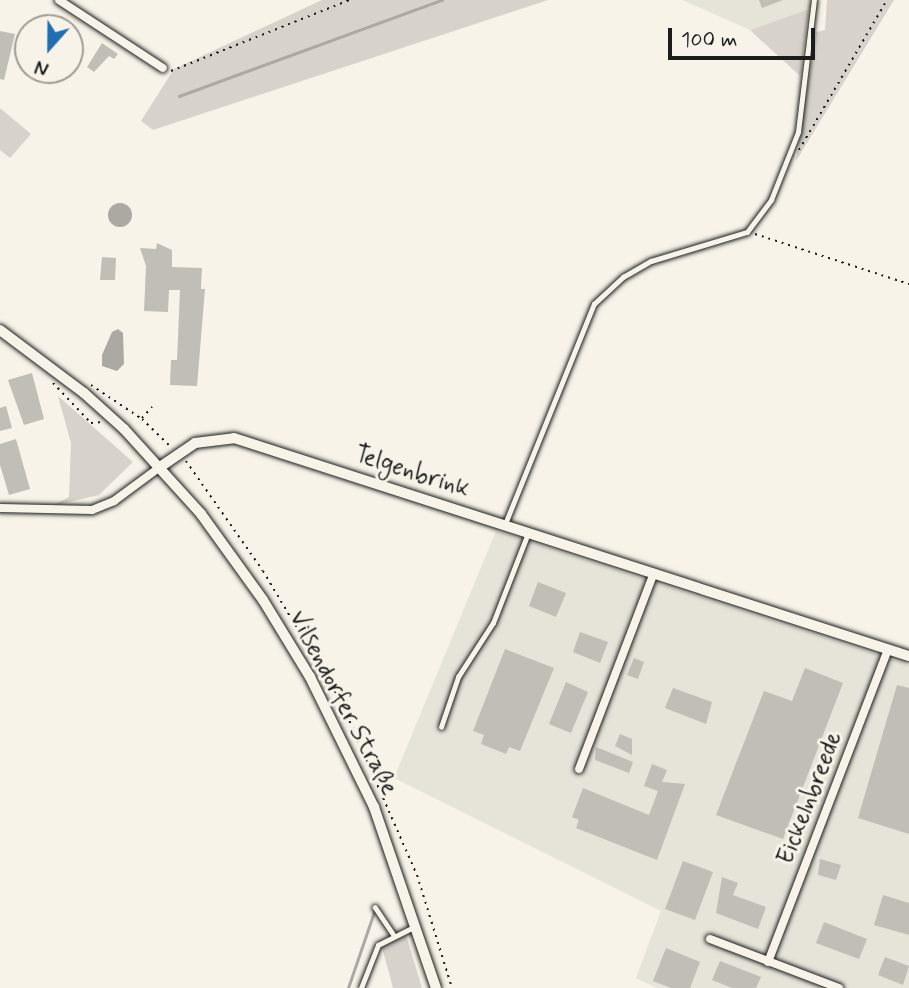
<!DOCTYPE html>
<meta charset="utf-8">
<style>
body{margin:0}
#map{position:relative;width:909px;height:988px;overflow:hidden;background:#f7f3e8;font-family:Mynerve,sans-serif}
div>[style]{position:absolute}
.built>*{inset:0;background:#e6e3d9}
.green>*{inset:0;background:#d7d3cb}
.water>*{inset:0;background:#aca9a2}
.round{border-radius:50%}
.stream>*{height:2.5px;margin:-1.25px;padding:0 1.25px;transform-origin:1.25px;border-radius:1.25px;background:#aca9a2}
.building>*{inset:0;background:#c0beb5}
.path>*{height:2px;margin-top:-1px;transform-origin:0;background:repeating-linear-gradient(90deg,#1c1c1c 0 2px,transparent 0 7px)}
.roads{filter:drop-shadow(0 0 2px #1c1c1c) drop-shadow(0 0 2px #1c1c1c)}
.lane>*{height:4.5px;margin:-2.25px;padding:0 2.25px;transform-origin:2.25px;border-radius:2.25px;background:#f7f3e8}
.street>*{height:8px;margin:-4px;padding:0 4px;transform-origin:4px;border-radius:4px;background:#f7f3e8}
.secondary>*{height:10px;margin:-5px;padding:0 5px;transform-origin:5px;border-radius:5px;background:#f7f3e8}
span{translate:-50% -50%;white-space:nowrap;text-align:center;line-height:1.15;-webkit-text-stroke:6px #f7f3e8;paint-order:stroke}
.street-label{font-size:24px;color:#1c1c1c}
.north{position:absolute;left:14px;top:14px;width:70px;height:70px;box-sizing:border-box;background:#f7f3e8;border:2px solid #9f9d96;border-radius:50%;rotate:201deg;font-size:19px;font-weight:700;line-height:28px;text-align:center;color:#1c1c1c}
.north::after{content:'';display:block;margin:auto;width:24px;height:32px;background:#1f6fb2;clip-path:polygon(50% 0,100% 100%,50% 72%,0 100%)}
.scale{position:absolute;left:668px;top:28px;width:147px;height:32px;box-sizing:border-box;border:4px solid #1c1c1c;border-top:0;padding-left:9px;font-size:21px;line-height:24px;white-space:nowrap;color:#1c1c1c;-webkit-text-stroke:5px #f7f3e8;paint-order:stroke}
</style>
<div id="map">
<div class="built">
<i style="clip-path:polygon(682px 0,813px 0,809px 9px,750px 30px)"></i>
<i style="clip-path:polygon(496px 531px,909px 665px,909px 988px,657px 988px,636px 978px,661px 911px,394px 778px)"></i>
</div>
<div class="green">
<i style="clip-path:polygon(322px 0,548px 0,153px 130px,141px 121px,174px 69px)"></i>
<i style="clip-path:polygon(827px 0,894px 0,796px 161px,816px 32px,825px 30px)"></i>
<i style="clip-path:polygon(809px 9px,800px 76px,750px 30px)"></i>
<i style="clip-path:polygon(0 108px,31px 134px,10px 158px,0 150px)"></i>
<i style="clip-path:polygon(58px 396px,133px 462px,99px 495px,52px 506px,69px 497px,71px 443px)"></i>
<i style="clip-path:polygon(406px 935px,422px 988px,393px 988px,382px 947px)"></i>
</div>
<div class="water">
<i class="round" style="left:108px;top:203px;width:24px;height:24px"></i>
<i style="clip-path:polygon(118px 329px,123px 333px,124px 364px,117px 371px,102px 366px,102px 355px,112px 332px)"></i>
</div>
<div class="stream">
<i style="left:179px;top:96px;width:280px;rotate:-20.1deg"></i>
<i style="left:348px;top:988px;width:80px;rotate:-71.1deg"></i>
</div>
<div class="building">
<i style="clip-path:polygon(759px 0,783px 0,762px 8px)"></i>
<i style="clip-path:polygon(0 31px,15px 34px,4px 80px,0 79px)"></i>
<i style="clip-path:polygon(102px 43px,118px 54px,114px 59px,109px 56px,94px 72px,87px 67px)"></i>
<i style="clip-path:polygon(157px 243px,172px 250px,172px 267px,202px 268px,201px 289px,205px 289px,197px 386px,170px 385px,171px 360px,177px 360px,180px 290px,169px 290px,168px 312px,144px 311px,146px 266px,140px 248px,156px 249px)"></i>
<i style="clip-path:polygon(102px 257px,116px 258px,115px 280px,100px 280px)"></i>
<i style="clip-path:polygon(32px 373px,44px 419px,24px 425px,8px 380px)"></i>
<i style="clip-path:polygon(6px 406px,12px 428px,0 431px,0 408px)"></i>
<i style="clip-path:polygon(16px 439px,30px 489px,9px 495px,0 465px,0 444px)"></i>
<i style="clip-path:polygon(538px 582px,566px 593px,556px 617px,529px 606px)"></i>
<i style="clip-path:polygon(580px 632px,608px 642px,600px 663px,573px 652px)"></i>
<i style="clip-path:polygon(505px 649px,554px 668px,520px 751px,509px 747px,506px 754px,481px 744px,484px 735px,473px 731px)"></i>
<i style="clip-path:polygon(634px 658px,644px 662px,638px 679px,627px 675px)"></i>
<i style="clip-path:polygon(805px 668px,843px 683px,783px 839px,716px 815px,764px 691px,792px 701px)"></i>
<i style="clip-path:polygon(566px 682px,588px 692px,571px 733px,549px 724px)"></i>
<i style="clip-path:polygon(897px 685px,909px 688px,909px 834px,858px 818px)"></i>
<i style="clip-path:polygon(673px 688px,712px 702px,706px 724px,665px 708px)"></i>
<i style="clip-path:polygon(620px 734px,632px 739px,632px 755px,615px 746px)"></i>
<i style="clip-path:polygon(596px 747px,633px 762px,629px 773px,595px 760px)"></i>
<i style="clip-path:polygon(652px 764px,667px 770px,662px 782px,685px 784px,657px 860px,576px 828px,579px 820px,572px 817px,583px 788px,649px 815px,658px 791px,644px 786px)"></i>
<i style="clip-path:polygon(820px 859px,841px 865px,836px 880px,818px 875px)"></i>
<i style="clip-path:polygon(683px 861px,713px 872px,695px 920px,665px 909px)"></i>
<i style="clip-path:polygon(722px 877px,738px 883px,733px 895px,766px 907px,758px 929px,716px 913px)"></i>
<i style="clip-path:polygon(883px 895px,909px 903px,909px 935px,874px 925px)"></i>
<i style="clip-path:polygon(824px 922px,867px 939px,859px 959px,816px 943px)"></i>
<i style="clip-path:polygon(666px 948px,700px 962px,690px 988px,671px 988px,653px 981px)"></i>
<i style="clip-path:polygon(885px 957px,909px 966px,903px 985px,878px 975px)"></i>
<i style="clip-path:polygon(720px 961px,761px 977px,756px 988px,732px 988px,712px 980px)"></i>
</div>
<div class="path">
<i style="left:171px;top:71px;width:192px;rotate:-21.7deg"></i>
<i style="left:799px;top:150px;width:174px;rotate:-59.6deg"></i>
<i style="left:755px;top:234px;width:162px;rotate:18deg"></i>
<i style="left:53px;top:383px;width:55px;rotate:46.5deg"></i>
<i style="left:91px;top:423px;width:11px;rotate:-5deg"></i>
<i style="left:91px;top:385px;width:61px;rotate:33.7deg"></i>
<i style="left:142px;top:419px;width:42px;rotate:44deg"></i>
<i style="left:142px;top:418px;width:15px;rotate:-48deg"></i>
<i style="left:186px;top:461px;width:134px;rotate:55deg"></i>
<i style="left:263px;top:571px;width:152px;rotate:59.2deg"></i>
<i style="left:341px;top:702px;width:189px;rotate:66.3deg"></i>
<i style="left:417px;top:875px;width:118px;rotate:72.8deg"></i>
</div>
<div class="roads">
<div class="lane">
<i style="left:505px;top:524px;width:237px;rotate:-68deg"></i>
<i style="left:594px;top:304px;width:40px;rotate:-43deg"></i>
<i style="left:623px;top:277px;width:32px;rotate:-30deg"></i>
<i style="left:651px;top:261px;width:100px;rotate:-16.8deg"></i>
<i style="left:747px;top:232px;width:40px;rotate:-53deg"></i>
<i style="left:771px;top:200px;width:73px;rotate:-68.3deg"></i>
<i style="left:798px;top:132px;width:133px;rotate:-83.1deg"></i>
<i style="left:441px;top:727px;width:53px;rotate:-71.2deg"></i>
<i style="left:458px;top:677px;width:64px;rotate:-57.1deg"></i>
<i style="left:493px;top:623px;width:97px;rotate:-68.7deg"></i>
<i style="left:375px;top:907px;width:32px;rotate:56deg"></i>
<i style="left:361px;top:988px;width:46px;rotate:-68.4deg"></i>
<i style="left:378px;top:945px;width:40px;rotate:-26.6deg"></i>
</div>
<div class="street">
<i style="left:59px;top:0;width:124px;rotate:33.2deg"></i>
<i style="left:0;top:508px;width:92px;rotate:1.2deg"></i>
<i style="left:92px;top:510px;width:24px;rotate:-22deg"></i>
<i style="left:114px;top:501px;width:57px;rotate:-36.5deg"></i>
<i style="left:579px;top:769px;width:210px;rotate:-69.1deg"></i>
<i style="left:710px;top:939px;width:138px;rotate:20.8deg"></i>
<i style="left:768px;top:962px;width:335px;rotate:-69deg"></i>
</div>
<div class="secondary">
<i style="left:0;top:330px;width:105px;rotate:36.9deg"></i>
<i style="left:84px;top:393px;width:54px;rotate:42deg"></i>
<i style="left:124px;top:429px;width:115px;rotate:47.8deg"></i>
<i style="left:201px;top:514px;width:106px;rotate:54.2deg"></i>
<i style="left:263px;top:600px;width:90px;rotate:58.6deg"></i>
<i style="left:310px;top:677px;width:145px;rotate:63.8deg"></i>
<i style="left:374px;top:807px;width:191px;rotate:71.1deg"></i>
<i style="left:160px;top:467px;width:42px;rotate:-34.4deg"></i>
<i style="left:195px;top:443px;width:39px;rotate:-7deg"></i>
<i style="left:234px;top:438px;width:709px;rotate:17.9deg"></i>
</div>
</div>
<div class="street-label">
<span style="left:412px;top:472px;rotate:18deg">Telgenbrink</span>
<span style="left:343px;top:703px;rotate:62deg">Vilsendorfer Straße</span>
<span style="left:810px;top:798px;rotate:-69deg">Eickelnbreede</span>
</div>
<div class="north">N</div>
<div class="scale">100 m</div>
</div>
